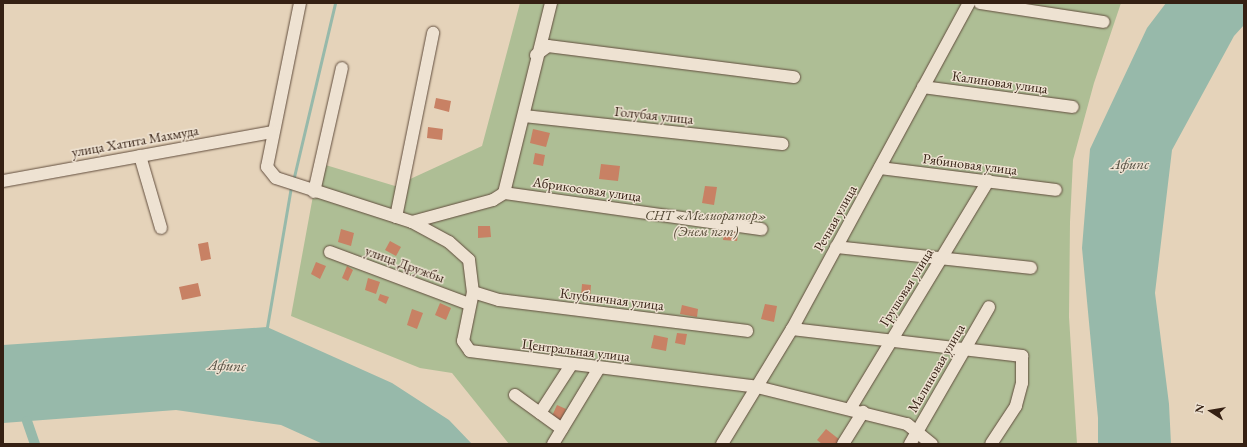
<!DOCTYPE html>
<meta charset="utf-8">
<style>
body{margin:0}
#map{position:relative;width:1247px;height:447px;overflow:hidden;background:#e5d3ba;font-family:"EB Garamond",serif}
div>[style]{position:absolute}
.green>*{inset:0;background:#aebe95}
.water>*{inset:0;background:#97b9aa}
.stream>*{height:3px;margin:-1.5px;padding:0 1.5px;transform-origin:1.5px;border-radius:1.5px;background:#97b9aa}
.canal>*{height:10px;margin:-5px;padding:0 5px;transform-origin:5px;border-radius:5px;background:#97b9aa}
.building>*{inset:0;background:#c88164}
.roads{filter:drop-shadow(0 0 1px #614d3d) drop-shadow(0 0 1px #614d3d)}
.minor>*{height:12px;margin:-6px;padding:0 6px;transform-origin:6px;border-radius:6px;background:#eee2d2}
span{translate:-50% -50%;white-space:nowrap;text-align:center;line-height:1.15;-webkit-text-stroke:3px #eee2d2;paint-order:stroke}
.street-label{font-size:14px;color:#352013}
.park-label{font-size:14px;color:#534834;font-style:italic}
.water-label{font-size:15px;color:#524e40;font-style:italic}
.frame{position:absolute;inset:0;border:4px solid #352013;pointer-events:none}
.north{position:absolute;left:1191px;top:391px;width:40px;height:40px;-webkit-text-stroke:3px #eee2d2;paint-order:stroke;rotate:282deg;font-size:11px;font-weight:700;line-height:16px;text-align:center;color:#352013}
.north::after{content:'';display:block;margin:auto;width:14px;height:18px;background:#352013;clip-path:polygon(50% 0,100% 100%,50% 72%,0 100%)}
</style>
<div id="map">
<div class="green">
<i style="clip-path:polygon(520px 3px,1121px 3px,1094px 83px,1073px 160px,1070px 222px,1069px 317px,1077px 444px,509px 444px,452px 373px,420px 368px,291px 316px,319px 163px,395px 186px,482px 146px)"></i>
</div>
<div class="water">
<i style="clip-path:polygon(1166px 3px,1244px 3px,1244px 25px,1234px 36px,1172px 150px,1155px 293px,1169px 404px,1171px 444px,1098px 444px,1098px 418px,1082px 248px,1090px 149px,1147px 28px)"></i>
<i style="clip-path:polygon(267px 327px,392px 383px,449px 420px,472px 444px,323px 444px,281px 425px,176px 410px,3px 423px,3px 345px)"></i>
</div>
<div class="stream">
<i style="left:293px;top:181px;width:183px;rotate:-76.7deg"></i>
<i style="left:267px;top:327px;width:142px;rotate:-80.3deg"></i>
</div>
<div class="canal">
<i style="left:27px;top:421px;width:24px;rotate:71deg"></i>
</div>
<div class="building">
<i style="clip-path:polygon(436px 98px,451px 101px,449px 112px,434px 108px)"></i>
<i style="clip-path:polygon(428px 127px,443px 129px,442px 140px,427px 138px)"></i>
<i style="clip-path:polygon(533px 129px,550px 133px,546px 147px,530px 143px)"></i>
<i style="clip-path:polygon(535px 153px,545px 155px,543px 166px,533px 164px)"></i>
<i style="clip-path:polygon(601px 164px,620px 166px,618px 181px,599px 179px)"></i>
<i style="clip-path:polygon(705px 186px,717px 187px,714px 205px,702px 203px)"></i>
<i style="clip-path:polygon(478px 226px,490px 226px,491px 237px,478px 238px)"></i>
<i style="clip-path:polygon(341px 229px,354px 233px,351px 246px,338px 242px)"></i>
<i style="clip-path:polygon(724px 231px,738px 232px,737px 241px,723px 240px)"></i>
<i style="clip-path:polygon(390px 241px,401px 247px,396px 256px,385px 250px)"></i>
<i style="clip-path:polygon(208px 242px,211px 259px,201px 261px,198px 244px)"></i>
<i style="clip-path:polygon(316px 262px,326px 266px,320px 279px,311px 274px)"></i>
<i style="clip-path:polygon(347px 266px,353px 270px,348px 281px,342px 278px)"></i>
<i style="clip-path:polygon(368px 278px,380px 282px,376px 294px,365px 290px)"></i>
<i style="clip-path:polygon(198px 283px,201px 296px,182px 300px,179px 287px)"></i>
<i style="clip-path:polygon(582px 284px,591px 285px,590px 298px,581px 297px)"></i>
<i style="clip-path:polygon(380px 294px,389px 297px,386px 304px,378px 300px)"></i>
<i style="clip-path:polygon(440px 303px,451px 308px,446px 320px,435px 315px)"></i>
<i style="clip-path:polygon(765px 304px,777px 306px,774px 322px,761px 319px)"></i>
<i style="clip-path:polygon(682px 305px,698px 309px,697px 317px,680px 314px)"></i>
<i style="clip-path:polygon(412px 309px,423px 313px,417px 329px,407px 325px)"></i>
<i style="clip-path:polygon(677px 333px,687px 334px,685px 345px,675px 343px)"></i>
<i style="clip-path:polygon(654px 335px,668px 338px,666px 351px,651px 348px)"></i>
<i style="clip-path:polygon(557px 405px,566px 409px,561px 420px,552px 416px)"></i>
<i style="clip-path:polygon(826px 429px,840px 440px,837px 444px,822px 444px,817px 440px)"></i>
</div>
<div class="roads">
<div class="minor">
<i style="left:300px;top:3px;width:167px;rotate:101.4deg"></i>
<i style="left:267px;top:167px;width:14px;rotate:51deg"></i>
<i style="left:276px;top:178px;width:143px;rotate:17.9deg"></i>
<i style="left:412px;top:222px;width:42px;rotate:28.4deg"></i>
<i style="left:449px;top:242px;width:27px;rotate:42deg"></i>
<i style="left:469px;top:260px;width:32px;rotate:83deg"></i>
<i style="left:473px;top:292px;width:50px;rotate:101.5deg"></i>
<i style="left:463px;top:341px;width:12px;rotate:55deg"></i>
<i style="left:470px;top:351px;width:289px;rotate:7.1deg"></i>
<i style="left:757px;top:387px;width:154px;rotate:13.9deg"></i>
<i style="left:907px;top:424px;width:32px;rotate:39deg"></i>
<i style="left:980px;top:3px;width:125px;rotate:8.7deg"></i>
<i style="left:536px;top:55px;width:15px;rotate:-37deg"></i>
<i style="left:548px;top:46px;width:248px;rotate:7.2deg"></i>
<i style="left:923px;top:87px;width:151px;rotate:7.6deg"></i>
<i style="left:524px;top:116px;width:260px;rotate:6.2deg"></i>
<i style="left:140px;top:156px;width:75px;rotate:73.7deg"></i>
<i style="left:880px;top:168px;width:177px;rotate:7.1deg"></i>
<i style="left:3px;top:181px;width:274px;rotate:-10.3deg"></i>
<i style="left:314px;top:192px;width:127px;rotate:-77.3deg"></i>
<i style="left:504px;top:193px;width:260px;rotate:8deg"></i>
<i style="left:396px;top:217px;width:188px;rotate:-78.6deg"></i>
<i style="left:412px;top:222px;width:84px;rotate:-15.2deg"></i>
<i style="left:493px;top:200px;width:13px;rotate:-32deg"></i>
<i style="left:504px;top:193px;width:196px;rotate:-76.1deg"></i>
<i style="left:836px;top:247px;width:196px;rotate:6.1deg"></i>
<i style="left:330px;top:252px;width:148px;rotate:20.5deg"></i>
<i style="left:473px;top:292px;width:27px;rotate:17deg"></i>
<i style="left:499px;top:300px;width:250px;rotate:7.1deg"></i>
<i style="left:792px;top:329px;width:232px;rotate:6.7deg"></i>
<i style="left:1022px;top:356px;width:27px;rotate:90deg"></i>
<i style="left:1022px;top:383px;width:24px;rotate:105deg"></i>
<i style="left:1016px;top:406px;width:45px;rotate:123.3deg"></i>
<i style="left:515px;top:395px;width:58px;rotate:35.9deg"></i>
<i style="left:850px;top:409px;width:267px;rotate:-58.8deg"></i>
<i style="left:540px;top:413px;width:57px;rotate:-57.1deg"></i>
<i style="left:553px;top:444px;width:89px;rotate:-58.8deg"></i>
<i style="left:722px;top:444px;width:135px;rotate:-58.7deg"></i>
<i style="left:792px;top:329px;width:371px;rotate:-61.5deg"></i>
<i style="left:843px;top:444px;width:38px;rotate:-58deg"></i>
<i style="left:910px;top:444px;width:158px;rotate:-60deg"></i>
</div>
</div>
<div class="street-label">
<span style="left:1000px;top:82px;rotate:8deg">Калиновая улица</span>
<span style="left:654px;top:115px;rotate:6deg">Голубая улица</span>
<span style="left:135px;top:141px;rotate:-10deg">улица Хатита Махмуда</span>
<span style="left:970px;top:164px;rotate:7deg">Рябиновая улица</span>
<span style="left:587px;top:189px;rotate:8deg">Абрикосовая улица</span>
<span style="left:835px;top:218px;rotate:-61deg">Речная улица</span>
<span style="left:405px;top:264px;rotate:20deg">улица Дружбы</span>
<span style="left:906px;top:287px;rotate:-58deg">Грушовая улица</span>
<span style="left:612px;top:299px;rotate:7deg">Клубничная улица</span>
<span style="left:576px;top:350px;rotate:7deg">Центральная улица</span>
<span style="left:936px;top:368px;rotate:-60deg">Малиновая улица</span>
</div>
<div class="park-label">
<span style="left:706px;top:223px">СНТ «Мелиоратор»<br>(Энем пгт)</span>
</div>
<div class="water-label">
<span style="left:1130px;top:164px">Афипс</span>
<span style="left:227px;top:365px;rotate:3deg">Афипс</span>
</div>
<div class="frame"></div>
<div class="north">N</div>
</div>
